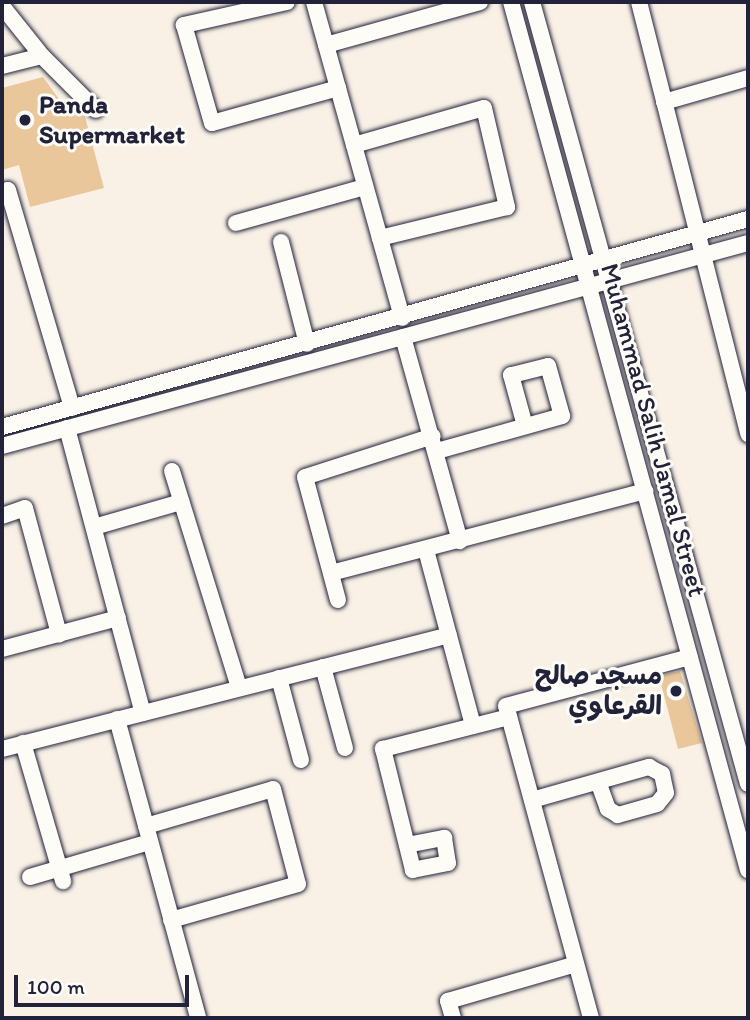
<!DOCTYPE html>
<meta charset="utf-8">
<style>
body{margin:0}
#map{position:relative;width:750px;height:1020px;overflow:hidden;background:#f9f1e5;font-family:Itim,"Playpen Sans Arabic",sans-serif}
div>[style]{position:absolute}
.building>*{inset:0;background:#eac79b}
.roads{filter:drop-shadow(0 0 2px #22223b) drop-shadow(0 0 2px #22223b)}
.minor>*{height:16px;margin:-8px;padding:0 8px;transform-origin:8px;border-radius:8px;background:#fdfcf7}
.dots>*{width:19px;height:19px;translate:-50% -50%;box-sizing:border-box;border:4px solid #fdfcf7;border-radius:50%}
span{translate:-50% -50%;white-space:nowrap;text-align:center;line-height:1.15;-webkit-text-stroke:6px #fdfcf7;paint-order:stroke}
.poi-label{font-size:26px;color:#22223b;font-weight:700}
.left{translate:0 -50%;text-align:left}
.right{translate:-100% -50%;text-align:right}
.street-label{font-size:26px;color:#22223b}
.frame{position:absolute;inset:0;border:4px solid #22223b;pointer-events:none}
.scale{position:absolute;left:14px;top:975px;width:175px;height:32px;box-sizing:border-box;border:4px solid #22223b;border-top:0;padding-left:9px;font-size:21px;line-height:24px;white-space:nowrap;color:#22223b;-webkit-text-stroke:5px #fdfcf7;paint-order:stroke}
</style>
<div id="map">
<div class="building">
<i style="clip-path:polygon(43px 77px,64px 106px,75px 103px,84px 113px,104px 188px,30px 207px,19px 165px,2px 170px,2px 88px)"></i>
<i style="clip-path:polygon(680px 671px,702px 743px,678px 749px,659px 676px)"></i>
</div>
<div class="roads">
<div class="minor">
<i style="left:287px;top:2px;width:106px;rotate:167.4deg"></i>
<i style="left:184px;top:25px;width:102px;rotate:74.1deg"></i>
<i style="left:212px;top:123px;width:131px;rotate:-15.5deg"></i>
<i style="left:314px;top:2px;width:328px;rotate:74.4deg"></i>
<i style="left:511px;top:2px;width:900px;rotate:74.73deg"></i>
<i style="left:532px;top:2px;width:811px;rotate:74.56deg"></i>
<i style="left:639px;top:2px;width:446px;rotate:75.8deg"></i>
<i style="left:2px;top:6px;width:64px;rotate:51.3deg"></i>
<i style="left:326px;top:45px;width:160px;rotate:-15.6deg"></i>
<i style="left:2px;top:66px;width:41px;rotate:-14deg"></i>
<i style="left:42px;top:56px;width:76px;rotate:45deg"></i>
<i style="left:664px;top:102px;width:87px;rotate:-15.9deg"></i>
<i style="left:354px;top:145px;width:135px;rotate:-15.9deg"></i>
<i style="left:484px;top:108px;width:102px;rotate:76.9deg"></i>
<i style="left:507px;top:207px;width:131px;rotate:166.3deg"></i>
<i style="left:2px;top:192px;width:6px;rotate:-18deg"></i>
<i style="left:8px;top:190px;width:227px;rotate:73.6deg"></i>
<i style="left:236px;top:223px;width:134px;rotate:-15.6deg"></i>
<i style="left:281px;top:242px;width:105px;rotate:75.7deg"></i>
<i style="left:403px;top:337px;width:212px;rotate:74.4deg"></i>
<i style="left:2px;top:427px;width:774px;rotate:-15.58deg"></i>
<i style="left:67px;top:428px;width:295px;rotate:75.1deg"></i>
<i style="left:2px;top:446px;width:773px;rotate:-15.22deg"></i>
<i style="left:437px;top:451px;width:130px;rotate:-15.6deg"></i>
<i style="left:562px;top:416px;width:52px;rotate:-105.6deg"></i>
<i style="left:548px;top:366px;width:38px;rotate:166deg"></i>
<i style="left:511px;top:375px;width:53px;rotate:74.6deg"></i>
<i style="left:172px;top:471px;width:227px;rotate:72.8deg"></i>
<i style="left:2px;top:516px;width:24px;rotate:-19deg"></i>
<i style="left:25px;top:508px;width:131px;rotate:74.9deg"></i>
<i style="left:94px;top:527px;width:91px;rotate:-16deg"></i>
<i style="left:426px;top:550px;width:182px;rotate:75deg"></i>
<i style="left:331px;top:573px;width:325px;rotate:-14.6deg"></i>
<i style="left:338px;top:600px;width:127px;rotate:-105deg"></i>
<i style="left:305px;top:477px;width:134px;rotate:-17.8deg"></i>
<i style="left:2px;top:649px;width:120px;rotate:-15deg"></i>
<i style="left:323px;top:667px;width:84px;rotate:74.8deg"></i>
<i style="left:279px;top:678px;width:85px;rotate:75deg"></i>
<i style="left:117px;top:719px;width:310px;rotate:74.8deg"></i>
<i style="left:23px;top:743px;width:144px;rotate:73.8deg"></i>
<i style="left:2px;top:749px;width:461px;rotate:-14.3deg"></i>
<i style="left:532px;top:800px;width:122px;rotate:-15.8deg"></i>
<i style="left:649px;top:767px;width:15px;rotate:28deg"></i>
<i style="left:662px;top:774px;width:19px;rotate:78deg"></i>
<i style="left:666px;top:793px;width:14px;rotate:129deg"></i>
<i style="left:657px;top:804px;width:41px;rotate:164.2deg"></i>
<i style="left:618px;top:815px;width:12px;rotate:-149deg"></i>
<i style="left:608px;top:809px;width:29px;rotate:-110deg"></i>
<i style="left:146px;top:826px;width:132px;rotate:-16.2deg"></i>
<i style="left:273px;top:789px;width:98px;rotate:75.3deg"></i>
<i style="left:298px;top:884px;width:132px;rotate:164.2deg"></i>
<i style="left:407px;top:845px;width:38px;rotate:-11deg"></i>
<i style="left:444px;top:838px;width:25px;rotate:81deg"></i>
<i style="left:448px;top:863px;width:36px;rotate:169deg"></i>
<i style="left:413px;top:870px;width:125px;rotate:-103.9deg"></i>
<i style="left:383px;top:749px;width:130px;rotate:-14.3deg"></i>
<i style="left:30px;top:877px;width:125px;rotate:-16.3deg"></i>
<i style="left:453px;top:1018px;width:18px;rotate:-106deg"></i>
<i style="left:448px;top:1001px;width:133px;rotate:-16.1deg"></i>
<i style="left:591px;top:1018px;width:323px;rotate:-105.2deg"></i>
<i style="left:506px;top:706px;width:190px;rotate:-14.9deg"></i>
</div>
</div>
<div class="dots">
<i style="left:25px;top:120px;background:#22223b"></i>
<i style="left:676px;top:691px;background:#22223b"></i>
</div>
<div class="poi-label">
<span class="left" style="left:39px;top:120px">Panda<br>Supermarket</span>
<span class="right" style="left:662px;top:691px">مسجد صالح<br>القرعاوي</span>
</div>
<div class="street-label">
<span style="left:653px;top:430px;rotate:75deg">Muhammad Salih Jamal Street</span>
</div>
<div class="frame"></div>
<div class="scale">100 m</div>
</div>
